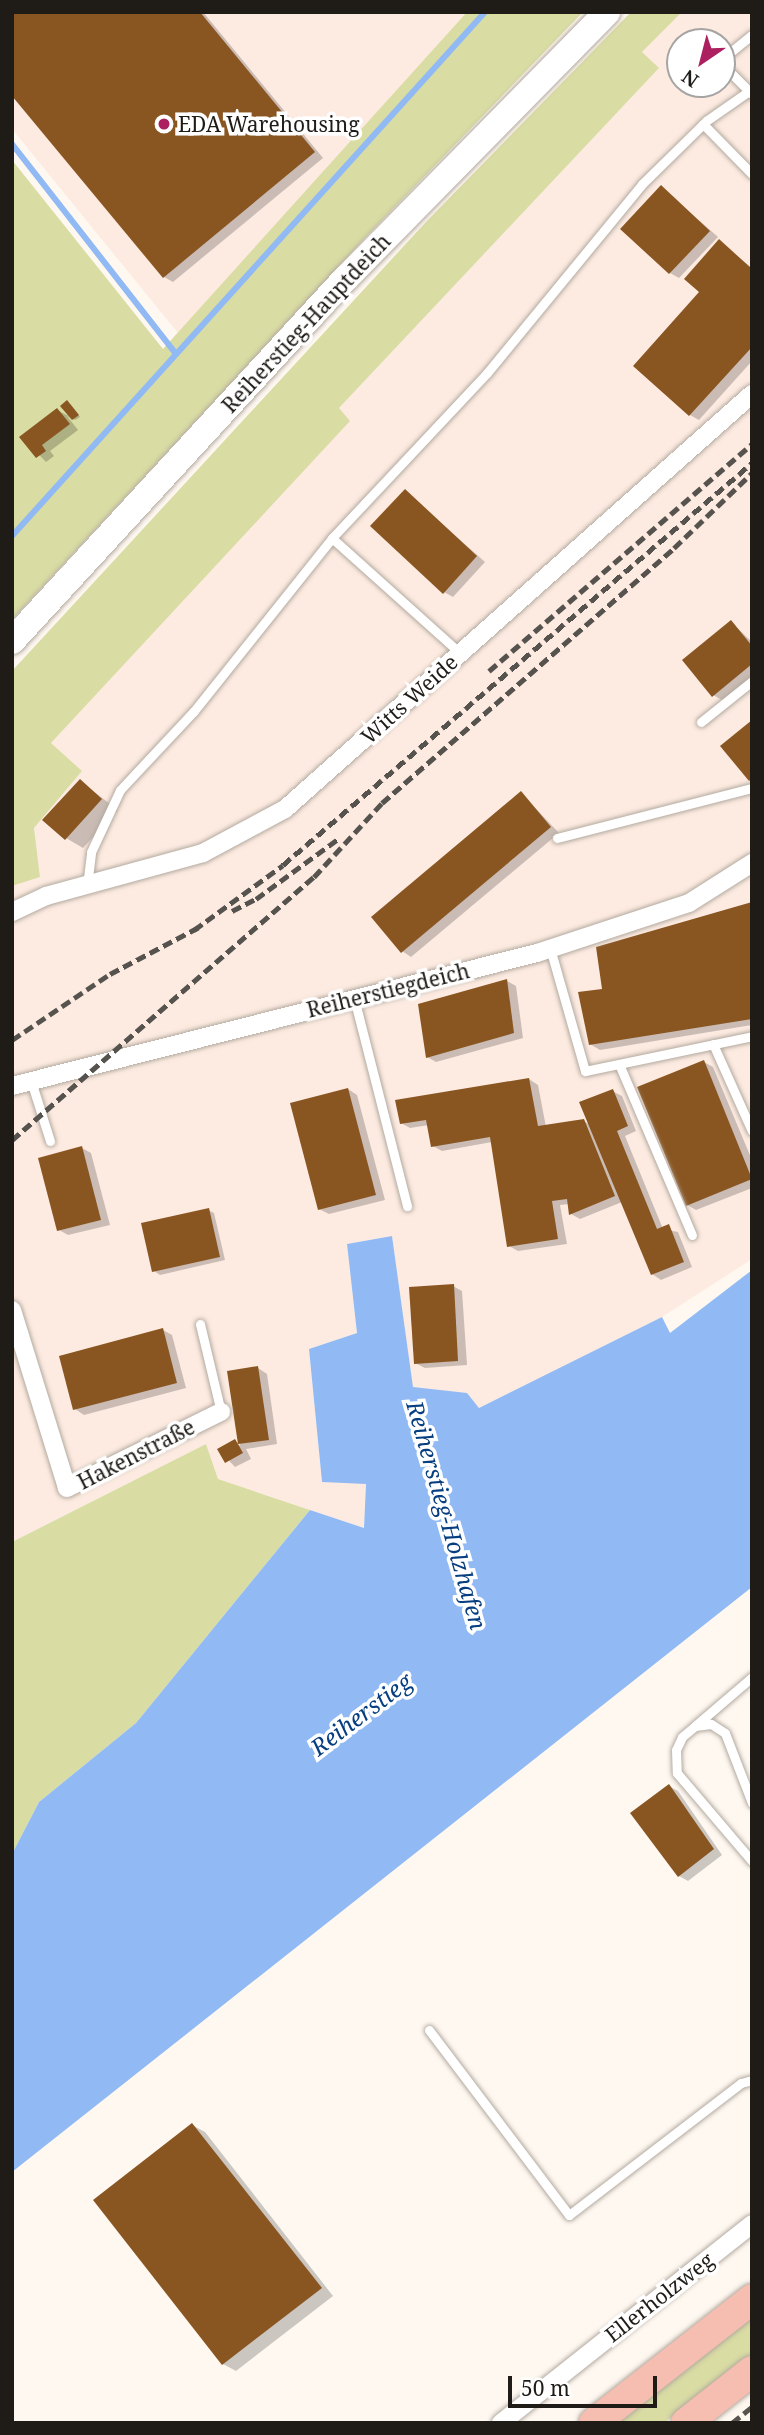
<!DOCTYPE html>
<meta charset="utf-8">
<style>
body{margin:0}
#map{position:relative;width:764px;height:2435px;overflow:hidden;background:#fef8f1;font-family:"Noto Serif",serif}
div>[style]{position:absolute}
.industrial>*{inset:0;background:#fdebe1}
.green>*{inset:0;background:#d9dca3}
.water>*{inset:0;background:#91baf4}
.shadow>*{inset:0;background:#0003}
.stream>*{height:6px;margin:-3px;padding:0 3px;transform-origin:3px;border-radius:3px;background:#91baf4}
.building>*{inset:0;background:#895622}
.roads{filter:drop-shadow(0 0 2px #b3aaa0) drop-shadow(0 0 2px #b3aaa0)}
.lane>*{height:9px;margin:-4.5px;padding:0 4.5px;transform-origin:4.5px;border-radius:4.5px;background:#fff}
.street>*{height:18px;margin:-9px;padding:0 9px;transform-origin:9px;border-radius:9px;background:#fff}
.secondary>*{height:26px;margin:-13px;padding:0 13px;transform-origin:13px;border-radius:13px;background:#fff}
.primary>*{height:30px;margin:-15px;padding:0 15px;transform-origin:15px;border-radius:15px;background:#f5beb0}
.rail>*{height:5px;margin-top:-2.5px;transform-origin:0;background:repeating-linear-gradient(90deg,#56534e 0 10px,transparent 0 15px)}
.dots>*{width:19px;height:19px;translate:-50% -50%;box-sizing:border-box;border:4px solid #fff;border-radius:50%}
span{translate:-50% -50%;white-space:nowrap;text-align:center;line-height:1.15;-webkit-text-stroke:7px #fff;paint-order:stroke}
.poi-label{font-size:21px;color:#1f1c18}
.left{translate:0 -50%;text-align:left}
.street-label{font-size:21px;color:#1f1c18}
.water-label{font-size:23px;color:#063e80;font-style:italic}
.frame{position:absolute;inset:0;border:14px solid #1f1c18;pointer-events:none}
.north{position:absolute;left:666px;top:28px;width:70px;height:70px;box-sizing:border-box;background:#fff;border:2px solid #a5a4a3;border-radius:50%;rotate:215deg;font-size:19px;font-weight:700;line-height:28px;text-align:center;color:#1f1c18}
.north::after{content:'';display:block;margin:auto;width:24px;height:32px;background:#ac205f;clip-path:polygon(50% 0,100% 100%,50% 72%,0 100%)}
.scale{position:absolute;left:508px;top:2376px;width:149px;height:32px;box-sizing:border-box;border:4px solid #1f1c18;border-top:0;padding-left:9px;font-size:21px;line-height:24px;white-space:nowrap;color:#1f1c18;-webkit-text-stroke:5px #fff;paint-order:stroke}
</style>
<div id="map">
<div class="industrial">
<i style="clip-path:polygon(12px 12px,467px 12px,178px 333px,12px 129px)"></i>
<i style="clip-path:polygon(evenodd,682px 12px,752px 12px,752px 1259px,662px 1317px,479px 1408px,466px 1393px,413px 1388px,392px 1236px,347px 1244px,357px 1333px,309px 1349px,322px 1482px,366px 1483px,364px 1528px,218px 1479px,206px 1444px,12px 1542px,12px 886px,40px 877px,34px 828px,82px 771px,51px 743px,349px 421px,339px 408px,658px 69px,642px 52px,682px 12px,680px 42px,722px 42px,722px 84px,680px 84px,680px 42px)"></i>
</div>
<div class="green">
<i style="clip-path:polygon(467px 12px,583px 12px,364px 239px,12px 620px,12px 160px,163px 349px)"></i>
<i style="clip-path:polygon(631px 12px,682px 12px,642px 52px,659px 68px,339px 408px,350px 421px,51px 743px,82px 771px,34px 828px,40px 877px,12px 886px,12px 671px,426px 222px)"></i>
<i style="clip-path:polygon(206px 1444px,218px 1479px,310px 1510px,136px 1723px,39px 1802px,12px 1854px,12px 1542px)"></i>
<i style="clip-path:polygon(752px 2314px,752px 2354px,664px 2423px,613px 2423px)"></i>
</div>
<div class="water">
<i style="clip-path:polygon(392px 1236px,413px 1387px,467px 1393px,479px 1408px,662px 1317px,670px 1333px,752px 1270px,752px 1587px,12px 2172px,12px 1854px,39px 1802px,136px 1723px,310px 1510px,364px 1528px,366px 1484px,322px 1482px,309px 1349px,357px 1333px,347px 1244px)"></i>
</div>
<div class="shadow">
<i style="clip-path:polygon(12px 12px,203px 12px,323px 158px,173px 282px,164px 277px)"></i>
<i style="clip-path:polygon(661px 187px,718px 237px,679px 278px,670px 273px)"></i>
<i style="clip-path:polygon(719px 242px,752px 268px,752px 361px,699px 420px,690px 415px,701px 292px)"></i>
<i style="clip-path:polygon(70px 404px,80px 417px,75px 420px,67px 416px,78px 430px,50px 451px,54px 456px,46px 462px,22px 437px,57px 410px,72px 418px)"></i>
<i style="clip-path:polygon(405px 491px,485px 562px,453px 597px,444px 592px)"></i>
<i style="clip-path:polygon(731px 622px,752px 642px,752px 677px,722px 700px,713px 695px)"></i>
<i style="clip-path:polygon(80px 781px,118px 810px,83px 848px,66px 838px)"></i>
<i style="clip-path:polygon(521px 793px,559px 833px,411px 957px,402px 951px)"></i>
<i style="clip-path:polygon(752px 904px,752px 1025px,600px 1050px,590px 1044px,604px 991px)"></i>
<i style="clip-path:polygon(507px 981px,516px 986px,523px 1038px,436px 1062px,427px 1057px)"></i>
<i style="clip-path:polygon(704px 1062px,713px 1067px,752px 1160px,752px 1188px,696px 1210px,687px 1205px)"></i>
<i style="clip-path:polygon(529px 1079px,538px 1085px,546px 1127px,584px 1121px,590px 1125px,612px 1091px,622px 1096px,636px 1131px,625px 1136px,663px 1229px,678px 1232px,692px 1267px,661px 1280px,652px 1274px,622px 1202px,580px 1219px,571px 1214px,569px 1204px,560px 1205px,567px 1244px,518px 1251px,509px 1246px,492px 1142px,442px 1151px,433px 1146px,429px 1125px,410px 1128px,401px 1123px)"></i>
<i style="clip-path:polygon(348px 1089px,357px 1095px,385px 1200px,329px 1214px,319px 1209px)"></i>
<i style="clip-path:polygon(82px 1148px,91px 1153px,110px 1225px,68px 1235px,59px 1230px)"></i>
<i style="clip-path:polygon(208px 1210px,214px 1213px,225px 1260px,160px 1275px,154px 1271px)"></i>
<i style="clip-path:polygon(453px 1286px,462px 1291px,467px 1365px,425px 1368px,415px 1363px)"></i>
<i style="clip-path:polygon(163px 1330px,172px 1335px,186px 1388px,84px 1415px,75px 1409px)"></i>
<i style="clip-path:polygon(258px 1368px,267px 1374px,277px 1444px,246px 1449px,251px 1459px,235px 1467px,219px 1450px,240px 1445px,229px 1372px)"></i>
<i style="clip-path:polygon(669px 1786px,678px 1791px,722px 1855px,688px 1881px,679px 1876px,632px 1813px)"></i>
<i style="clip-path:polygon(192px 2125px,205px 2132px,333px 2296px,236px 2371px,223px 2364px,95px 2200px)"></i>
</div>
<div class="stream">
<i style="left:12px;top:144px;width:266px;rotate:52deg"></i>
<i style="left:12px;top:536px;width:706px;rotate:-47.93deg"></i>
</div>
<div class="building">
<i style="clip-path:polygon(12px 12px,200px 12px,315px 152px,163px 278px,12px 96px)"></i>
<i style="clip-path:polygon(661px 185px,710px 231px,669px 274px,620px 229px)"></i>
<i style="clip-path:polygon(719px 239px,752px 269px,752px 347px,689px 416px,633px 366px,699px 292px,684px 279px)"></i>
<i style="clip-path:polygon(67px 400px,79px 415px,72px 420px,60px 406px)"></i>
<i style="clip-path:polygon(57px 408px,70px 424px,42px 445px,46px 451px,36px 458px,19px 437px)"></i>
<i style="clip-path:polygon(405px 489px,477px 556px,443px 594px,370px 526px)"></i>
<i style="clip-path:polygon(731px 620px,752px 646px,752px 664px,712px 697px,682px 660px)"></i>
<i style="clip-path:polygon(752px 720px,752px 779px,749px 781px,720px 746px)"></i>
<i style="clip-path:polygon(80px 779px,102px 799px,65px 840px,42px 820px)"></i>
<i style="clip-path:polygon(521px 791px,551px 827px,401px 953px,371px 917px)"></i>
<i style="clip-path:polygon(752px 902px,752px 1019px,589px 1045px,578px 992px,602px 989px,596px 947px)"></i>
<i style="clip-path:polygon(507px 979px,514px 1033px,426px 1058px,418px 1004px)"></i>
<i style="clip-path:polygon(704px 1060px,752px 1179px,686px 1206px,637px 1087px)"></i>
<i style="clip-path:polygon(529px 1078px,538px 1126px,584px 1119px,615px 1196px,569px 1215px,567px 1199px,552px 1201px,558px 1239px,507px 1247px,490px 1137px,431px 1147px,426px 1120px,400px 1124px,395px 1100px)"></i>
<i style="clip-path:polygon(348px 1088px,376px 1195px,318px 1210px,290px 1103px)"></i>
<i style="clip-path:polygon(613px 1089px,628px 1126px,617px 1131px,657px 1229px,669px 1224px,684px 1262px,651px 1275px,579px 1102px)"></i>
<i style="clip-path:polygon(82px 1146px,101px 1220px,57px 1231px,38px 1158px)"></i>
<i style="clip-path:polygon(209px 1208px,220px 1257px,152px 1272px,141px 1223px)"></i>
<i style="clip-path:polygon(454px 1284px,458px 1361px,414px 1364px,409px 1287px)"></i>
<i style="clip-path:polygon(163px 1328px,177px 1383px,73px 1410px,59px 1356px)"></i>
<i style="clip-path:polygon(258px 1366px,269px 1440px,238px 1444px,243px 1453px,225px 1463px,217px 1449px,235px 1439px,238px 1444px,227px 1371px)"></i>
<i style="clip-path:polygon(669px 1784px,714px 1849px,678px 1877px,630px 1813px)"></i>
<i style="clip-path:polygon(192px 2123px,322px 2288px,222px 2365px,93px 2200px)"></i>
</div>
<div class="roads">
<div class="lane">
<i style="left:722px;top:59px;width:38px;rotate:-39deg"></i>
<i style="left:722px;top:64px;width:42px;rotate:45deg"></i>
<i style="left:703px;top:124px;width:70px;rotate:45.6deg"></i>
<i style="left:460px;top:653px;width:172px;rotate:-138.1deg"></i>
<i style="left:332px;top:538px;width:226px;rotate:-46.8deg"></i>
<i style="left:487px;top:373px;width:244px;rotate:-50.6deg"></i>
<i style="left:642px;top:184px;width:90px;rotate:-44.5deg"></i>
<i style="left:706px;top:121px;width:52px;rotate:-34.9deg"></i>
<i style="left:701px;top:722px;width:65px;rotate:-38.8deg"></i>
<i style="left:557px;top:838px;width:201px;rotate:-14.4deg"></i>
<i style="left:87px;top:886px;width:34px;rotate:-83deg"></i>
<i style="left:91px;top:852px;width:68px;rotate:-64.9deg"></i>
<i style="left:120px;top:790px;width:108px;rotate:-46.9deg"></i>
<i style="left:194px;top:711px;width:221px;rotate:-51.4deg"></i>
<i style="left:550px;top:948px;width:128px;rotate:74.1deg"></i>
<i style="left:585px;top:1071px;width:171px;rotate:-11.8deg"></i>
<i style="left:354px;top:998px;width:215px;rotate:75.7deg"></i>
<i style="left:713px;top:1044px;width:95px;rotate:65.9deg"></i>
<i style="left:619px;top:1064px;width:186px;rotate:66.9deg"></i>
<i style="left:31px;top:1081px;width:63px;rotate:72.4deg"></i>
<i style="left:200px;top:1324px;width:90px;rotate:76.6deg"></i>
<i style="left:696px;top:1725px;width:74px;rotate:-40.6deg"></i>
<i style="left:752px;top:1803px;width:75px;rotate:-111.1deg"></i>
<i style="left:725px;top:1733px;width:17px;rotate:-147deg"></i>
<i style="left:711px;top:1724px;width:16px;rotate:173deg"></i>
<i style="left:695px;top:1726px;width:17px;rotate:140deg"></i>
<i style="left:682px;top:1737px;width:14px;rotate:115deg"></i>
<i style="left:676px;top:1750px;width:23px;rotate:88deg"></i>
<i style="left:677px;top:1773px;width:116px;rotate:49.6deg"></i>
<i style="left:429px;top:2030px;width:232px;rotate:52.9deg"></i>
<i style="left:569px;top:2215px;width:217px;rotate:-37.5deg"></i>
<i style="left:741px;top:2083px;width:11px;rotate:-15deg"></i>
</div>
<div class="street">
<i style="left:12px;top:912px;width:38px;rotate:-25deg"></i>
<i style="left:46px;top:896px;width:163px;rotate:-15.3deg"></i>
<i style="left:203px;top:853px;width:93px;rotate:-28.2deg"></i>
<i style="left:285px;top:809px;width:625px;rotate:-41.63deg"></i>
<i style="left:12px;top:1086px;width:542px;rotate:-14.22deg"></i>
<i style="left:537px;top:953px;width:160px;rotate:-18.2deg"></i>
<i style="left:689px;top:903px;width:75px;rotate:-32.4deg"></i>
<i style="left:12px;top:1310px;width:186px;rotate:72.8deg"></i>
<i style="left:67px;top:1488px;width:172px;rotate:-26.3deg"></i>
<i style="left:501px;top:2423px;width:320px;rotate:-38.4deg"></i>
</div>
<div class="secondary">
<i style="left:12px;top:641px;width:495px;rotate:-47.4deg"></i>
<i style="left:347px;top:277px;width:371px;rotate:-45.5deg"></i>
</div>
<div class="primary">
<i style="left:594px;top:2423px;width:201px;rotate:-38.1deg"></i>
<i style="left:686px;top:2423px;width:84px;rotate:-38.2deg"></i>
</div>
</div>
<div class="rail">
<i style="left:489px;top:671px;width:347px;rotate:-40.8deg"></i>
<i style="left:232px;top:911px;width:27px;rotate:-27deg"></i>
<i style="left:256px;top:899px;width:102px;rotate:-36.2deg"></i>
<i style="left:194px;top:930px;width:110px;rotate:-36.1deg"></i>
<i style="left:283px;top:865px;width:618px;rotate:-40.6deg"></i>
<i style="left:12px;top:1040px;width:118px;rotate:-34deg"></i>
<i style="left:110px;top:974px;width:105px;rotate:-27.8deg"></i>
<i style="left:12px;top:1140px;width:400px;rotate:-41.1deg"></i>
<i style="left:314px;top:877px;width:100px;rotate:-47.4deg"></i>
<i style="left:382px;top:803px;width:388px;rotate:-41.1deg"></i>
<i style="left:674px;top:548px;width:108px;rotate:-43.9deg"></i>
<i style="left:732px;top:2423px;width:26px;rotate:-39deg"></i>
</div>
<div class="dots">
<i style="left:164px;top:124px;background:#ac205f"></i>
</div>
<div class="poi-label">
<span class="left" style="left:178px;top:124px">EDA Warehousing</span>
</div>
<div class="street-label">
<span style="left:306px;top:323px;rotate:-47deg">Reiherstieg-Hauptdeich</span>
<span style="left:409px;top:699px;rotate:-42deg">Witts Weide</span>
<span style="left:388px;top:990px;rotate:-14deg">Reiherstiegdeich</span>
<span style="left:136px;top:1454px;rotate:-27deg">Hakenstraße</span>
<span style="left:659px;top:2297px;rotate:-38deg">Ellerholzweg</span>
</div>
<div class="water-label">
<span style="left:447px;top:1515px;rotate:74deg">Reiherstieg-Holzhafen</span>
<span style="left:361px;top:1714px;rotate:-37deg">Reiherstieg</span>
</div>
<div class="frame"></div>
<div class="north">N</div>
<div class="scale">50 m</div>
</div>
